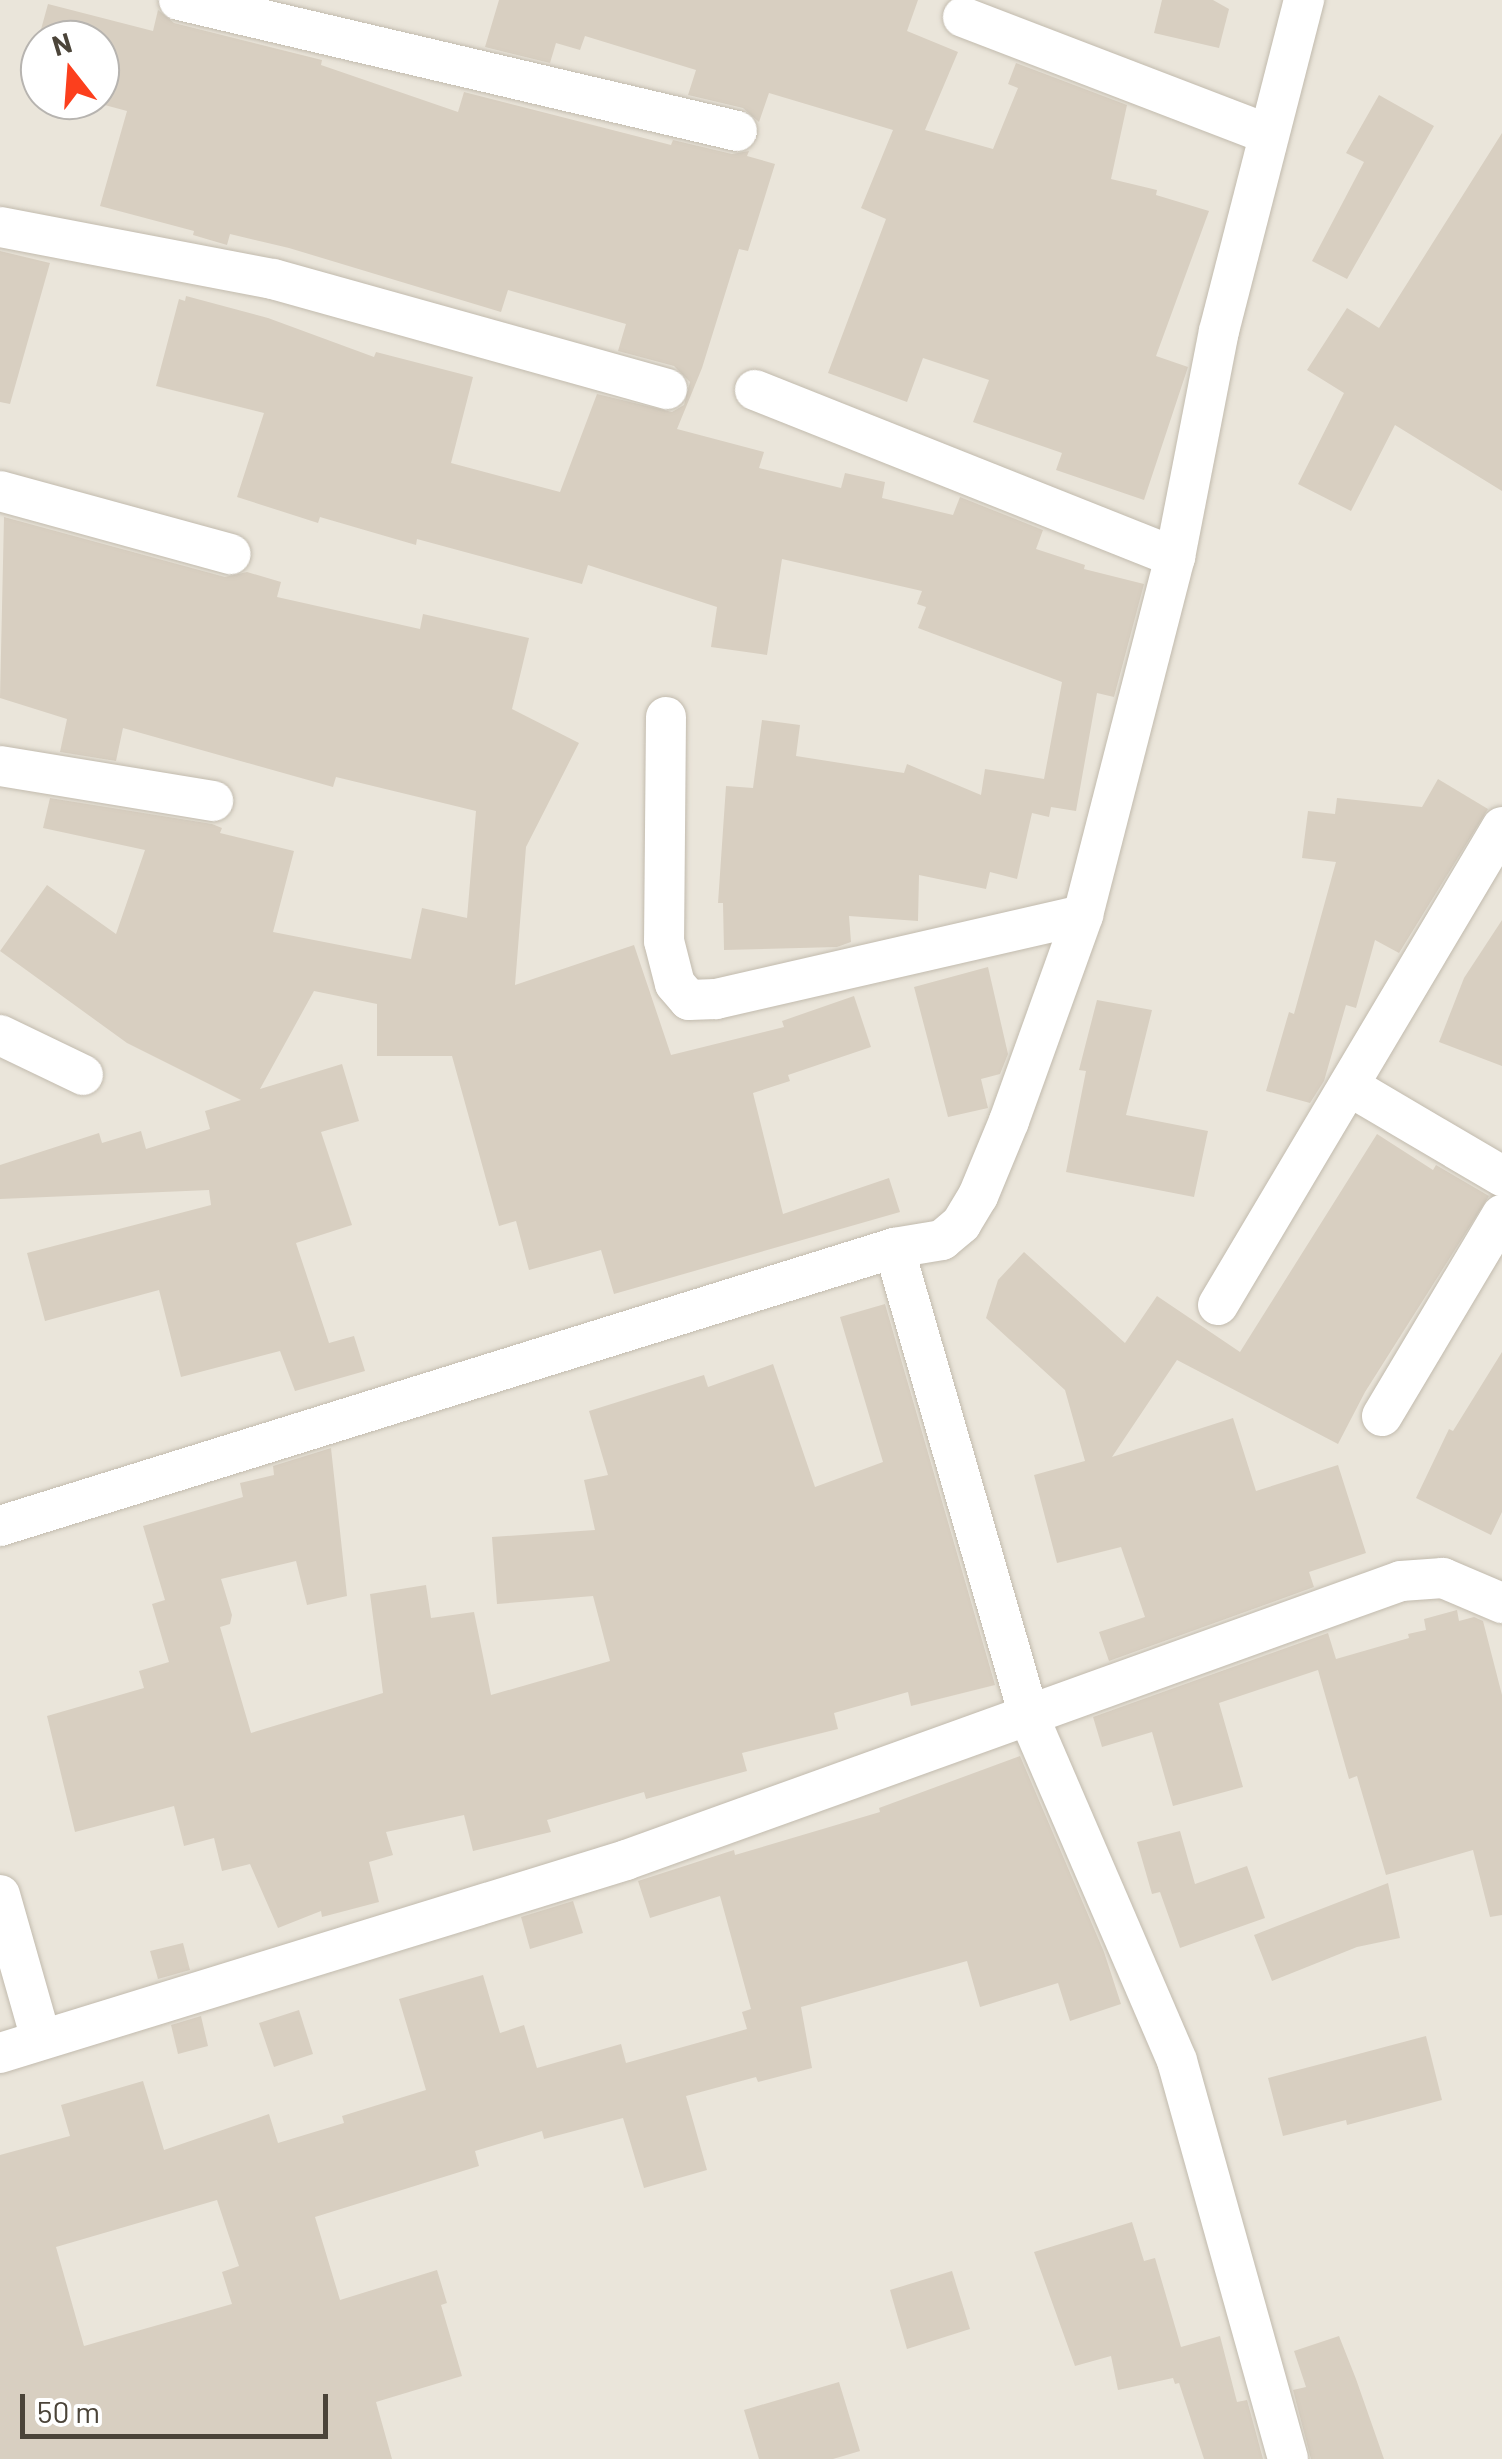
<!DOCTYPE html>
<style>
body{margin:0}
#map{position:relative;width:1502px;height:2459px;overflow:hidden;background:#f6f3ec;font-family:Barlow,sans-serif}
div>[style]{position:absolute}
.residential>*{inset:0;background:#eae5da}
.building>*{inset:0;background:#d8cfc1}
.roads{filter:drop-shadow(0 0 2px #c2bbae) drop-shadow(0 0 2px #c2bbae)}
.street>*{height:40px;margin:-20px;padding:0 20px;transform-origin:20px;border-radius:20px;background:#fff}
span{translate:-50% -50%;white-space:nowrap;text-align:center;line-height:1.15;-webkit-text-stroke:10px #fff;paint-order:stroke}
.north{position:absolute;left:20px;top:20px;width:100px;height:100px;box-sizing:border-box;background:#fff;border:2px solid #b7b4b0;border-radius:50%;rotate:343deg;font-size:28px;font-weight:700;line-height:40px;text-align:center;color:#4b4439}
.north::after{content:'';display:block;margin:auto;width:35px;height:45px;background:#fc3f1d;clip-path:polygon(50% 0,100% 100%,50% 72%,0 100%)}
.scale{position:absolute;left:20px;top:2394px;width:308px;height:45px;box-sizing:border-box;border:5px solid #4b4439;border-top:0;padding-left:12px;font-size:30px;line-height:35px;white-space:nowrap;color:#4b4439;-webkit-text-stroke:8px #fff;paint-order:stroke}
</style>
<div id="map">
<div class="residential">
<i style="clip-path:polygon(evenodd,0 0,1502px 0,1502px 2459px,0 2459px,0 0,40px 40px,100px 40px,100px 100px,40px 100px,40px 40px)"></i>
</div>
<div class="building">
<i style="clip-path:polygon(499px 0,918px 0,907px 31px,958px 52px,925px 130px,993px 149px,1018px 88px,1008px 84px,1016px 63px,1127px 105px,1111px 179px,1157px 190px,1156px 195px,1209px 211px,1156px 356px,1188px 367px,1144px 500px,1056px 470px,1062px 453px,973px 422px,989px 380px,923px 358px,907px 402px,828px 373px,886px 219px,861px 208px,893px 130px,769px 93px,759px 122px,743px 108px,688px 95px,696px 70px,585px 36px,580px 50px,556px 43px,550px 63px,485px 47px)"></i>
<i style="clip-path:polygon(1162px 0,1213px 0,1229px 9px,1219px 48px,1154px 33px)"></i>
<i style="clip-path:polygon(48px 4px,153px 31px,158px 10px,174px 23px,322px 60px,321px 65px,458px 112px,464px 92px,671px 145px,673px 140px,732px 154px,749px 151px,747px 156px,775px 164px,748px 251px,739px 249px,702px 368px,677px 429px,764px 452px,759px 468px,841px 488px,845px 473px,885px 482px,882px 498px,953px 515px,960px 497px,1043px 530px,1036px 549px,1085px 565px,1084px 569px,1144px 584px,1114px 697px,1097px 693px,1076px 811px,1051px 807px,1049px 817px,1032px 813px,1017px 879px,990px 872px,986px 889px,919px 875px,918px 921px,849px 916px,851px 942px,837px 947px,724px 950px,723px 903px,718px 903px,726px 786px,753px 788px,762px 720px,800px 725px,796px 756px,904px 773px,907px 764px,981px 795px,985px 769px,1044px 779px,1062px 682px,918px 628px,926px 607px,917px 604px,922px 591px,782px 559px,767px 655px,711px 647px,717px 607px,588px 565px,582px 584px,417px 539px,416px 545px,320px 517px,318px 523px,237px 497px,264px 413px,156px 386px,179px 299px,185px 301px,186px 296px,268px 318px,374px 357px,376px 352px,473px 377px,451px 463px,560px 492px,597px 394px,672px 412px,684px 405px,690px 382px,674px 366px,618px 351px,626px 324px,508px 290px,501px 312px,289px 248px,230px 234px,227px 245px,193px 235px,194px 231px,100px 206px,127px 111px,86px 100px,100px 100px,100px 40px,40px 40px,40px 88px,26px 84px)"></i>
<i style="clip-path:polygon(1379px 95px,1434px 126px,1347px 279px,1312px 261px,1364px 162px,1346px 153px)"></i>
<i style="clip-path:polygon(1502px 133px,1502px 491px,1395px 425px,1351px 511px,1298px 484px,1344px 393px,1307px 370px,1347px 308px,1379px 328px)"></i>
<i style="clip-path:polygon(0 251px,50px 263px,10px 404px,0 402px)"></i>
<i style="clip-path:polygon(4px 517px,225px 577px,247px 572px,281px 582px,277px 597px,420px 629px,423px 614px,529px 638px,512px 709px,579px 743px,526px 847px,515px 985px,634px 945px,671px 1055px,784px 1027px,782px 1021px,854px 996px,871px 1047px,788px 1075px,790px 1081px,753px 1093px,783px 1214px,889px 1178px,900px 1212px,614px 1294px,601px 1250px,529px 1270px,516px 1221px,499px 1226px,452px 1056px,377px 1056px,377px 1004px,314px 991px,260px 1089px,342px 1064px,359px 1121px,321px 1132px,352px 1225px,296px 1243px,329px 1343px,354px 1336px,365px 1371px,295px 1391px,280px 1351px,181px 1377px,159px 1290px,45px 1321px,27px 1253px,211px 1205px,209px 1190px,0 1199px,0 1165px,99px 1133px,102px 1143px,141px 1131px,146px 1149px,210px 1129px,205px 1111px,241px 1100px,127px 1043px,0 951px,47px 885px,116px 934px,145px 850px,43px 828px,50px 798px,212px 824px,222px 828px,220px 833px,294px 851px,273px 932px,411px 959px,422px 908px,467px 918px,476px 811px,336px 777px,333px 787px,123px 728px,116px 761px,60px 752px,67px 719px,0 698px)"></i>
<i style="clip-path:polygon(1438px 779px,1488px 809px,1399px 953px,1375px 940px,1356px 1008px,1346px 1005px,1324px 1081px,1310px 1103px,1266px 1091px,1289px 1012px,1294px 1014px,1336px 862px,1302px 858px,1308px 811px,1335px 814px,1337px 798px,1422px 807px)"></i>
<i style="clip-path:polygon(1502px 920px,1502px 1066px,1439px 1042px,1464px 978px)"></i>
<i style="clip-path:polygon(988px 967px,1008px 1054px,1000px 1074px,981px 1079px,988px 1108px,948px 1117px,914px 987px)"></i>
<i style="clip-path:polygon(1097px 1000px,1152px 1010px,1126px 1115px,1208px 1131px,1194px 1197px,1066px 1172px,1086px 1071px,1079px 1070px)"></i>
<i style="clip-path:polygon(1377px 1134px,1433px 1170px,1436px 1165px,1489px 1196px,1365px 1392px,1338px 1444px,1177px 1360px,1112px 1457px,1233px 1418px,1256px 1491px,1338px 1465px,1366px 1553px,1309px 1572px,1314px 1587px,1109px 1661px,1099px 1632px,1145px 1617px,1121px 1547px,1057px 1563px,1034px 1475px,1085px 1461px,1065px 1390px,986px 1318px,998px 1280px,1024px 1252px,1125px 1343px,1157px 1296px,1240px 1352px)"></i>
<i style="clip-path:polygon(885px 1304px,995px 1685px,911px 1706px,908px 1692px,834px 1713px,838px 1729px,742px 1753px,747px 1771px,646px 1799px,644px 1792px,547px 1820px,551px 1832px,473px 1851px,464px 1815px,386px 1832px,393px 1855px,369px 1862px,379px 1902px,322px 1917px,321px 1911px,278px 1928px,250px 1864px,222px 1871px,214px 1838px,184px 1846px,174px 1806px,75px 1832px,47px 1716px,144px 1688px,139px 1671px,169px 1662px,152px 1604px,165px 1600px,143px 1526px,243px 1497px,240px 1483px,274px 1475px,273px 1466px,331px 1448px,347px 1596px,307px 1605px,296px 1561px,221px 1579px,232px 1615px,230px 1624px,220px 1627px,251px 1733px,383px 1693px,370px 1594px,426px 1585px,431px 1618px,474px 1612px,491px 1695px,610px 1661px,593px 1596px,497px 1604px,492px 1537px,595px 1530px,584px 1480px,608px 1475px,589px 1411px,704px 1375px,708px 1387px,773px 1364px,815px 1487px,883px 1462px,840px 1317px)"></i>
<i style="clip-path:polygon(1502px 1352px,1502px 1512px,1491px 1535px,1416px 1498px,1449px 1429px,1453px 1431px)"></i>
<i style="clip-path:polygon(1457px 1610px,1459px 1621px,1474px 1617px,1483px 1621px,1502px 1695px,1502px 1915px,1490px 1917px,1473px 1850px,1386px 1875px,1357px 1776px,1349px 1779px,1318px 1670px,1219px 1703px,1243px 1787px,1173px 1806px,1152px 1732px,1102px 1747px,1093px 1717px,1328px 1633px,1336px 1659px,1409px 1638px,1408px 1634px,1426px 1630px,1424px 1619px)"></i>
<i style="clip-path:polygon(evenodd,1020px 1756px,1104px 1952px,1121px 2004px,1070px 2021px,1058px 1983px,980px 2007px,967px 1961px,801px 2007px,812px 2068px,758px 2082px,756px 2077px,686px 2096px,707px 2170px,644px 2188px,623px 2118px,544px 2139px,542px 2131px,475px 2151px,479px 2166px,315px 2217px,340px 2300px,437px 2270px,447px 2303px,441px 2305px,462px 2376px,376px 2402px,392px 2459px,0 2459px,0 2155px,70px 2136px,61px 2105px,143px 2081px,164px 2150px,269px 2114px,278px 2143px,344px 2123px,342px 2116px,426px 2090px,399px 1999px,483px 1975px,500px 2033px,524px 2025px,537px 2068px,621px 2044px,626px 2063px,747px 2029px,742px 2012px,751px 2009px,720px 1896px,650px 1918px,638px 1881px,734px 1850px,735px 1855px,880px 1812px,879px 1808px,1020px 1756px,217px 2200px,239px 2266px,222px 2272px,232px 2304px,84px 2346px,56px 2247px,217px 2200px)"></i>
<i style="clip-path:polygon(1180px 1831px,1195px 1884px,1247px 1866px,1265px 1918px,1180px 1948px,1160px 1892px,1152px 1894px,1137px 1842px)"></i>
<i style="clip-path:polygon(1388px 1883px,1400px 1938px,1357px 1947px,1272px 1981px,1254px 1935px)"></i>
<i style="clip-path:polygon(573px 1901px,583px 1933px,530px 1949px,521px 1917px)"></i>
<i style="clip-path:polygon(183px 1943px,190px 1970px,158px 1979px,150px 1951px)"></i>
<i style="clip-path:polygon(299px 2010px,313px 2054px,274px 2067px,259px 2023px)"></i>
<i style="clip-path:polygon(201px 2016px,208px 2046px,178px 2054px,171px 2025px)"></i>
<i style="clip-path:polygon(1426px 2036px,1442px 2100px,1347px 2125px,1346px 2120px,1283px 2136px,1268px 2078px)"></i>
<i style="clip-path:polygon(1132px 2222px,1144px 2261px,1155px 2258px,1181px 2347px,1220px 2336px,1237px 2402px,1247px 2400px,1263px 2459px,1204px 2459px,1179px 2383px,1175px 2384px,1173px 2378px,1118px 2390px,1111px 2356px,1075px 2366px,1034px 2252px)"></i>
<i style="clip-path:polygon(952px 2271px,970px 2329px,907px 2349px,890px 2290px)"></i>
<i style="clip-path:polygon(1339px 2336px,1356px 2379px,1384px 2459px,1311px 2459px,1293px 2390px,1306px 2387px,1294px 2351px)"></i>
<i style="clip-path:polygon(839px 2382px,860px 2451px,833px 2459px,759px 2459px,744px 2410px)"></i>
</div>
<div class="roads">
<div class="street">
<i style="left:179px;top:0;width:573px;rotate:13.21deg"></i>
<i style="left:963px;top:17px;width:327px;rotate:21deg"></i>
<i style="left:0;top:227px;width:278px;rotate:10.8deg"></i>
<i style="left:273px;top:279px;width:409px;rotate:15.6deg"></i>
<i style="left:755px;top:390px;width:452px;rotate:21.7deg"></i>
<i style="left:0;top:491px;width:239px;rotate:15.3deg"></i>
<i style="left:666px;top:717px;width:224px;rotate:90.5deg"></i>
<i style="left:664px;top:941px;width:44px;rotate:75.7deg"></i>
<i style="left:675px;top:984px;width:21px;rotate:49deg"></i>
<i style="left:689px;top:1000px;width:27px;rotate:-2deg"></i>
<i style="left:716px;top:999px;width:376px;rotate:-12.9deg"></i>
<i style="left:0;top:766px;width:216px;rotate:9.3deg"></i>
<i style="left:0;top:1035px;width:92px;rotate:25.7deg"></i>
<i style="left:1349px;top:1086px;width:178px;rotate:30.5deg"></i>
<i style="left:894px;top:1248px;width:488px;rotate:73.9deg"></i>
<i style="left:1029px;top:1717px;width:374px;rotate:66.7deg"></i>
<i style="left:1177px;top:2061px;width:413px;rotate:74.4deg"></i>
<i style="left:1218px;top:1305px;width:556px;rotate:-59.28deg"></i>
<i style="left:1382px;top:1416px;width:234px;rotate:-59.2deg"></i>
<i style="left:0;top:1526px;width:936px;rotate:-17.27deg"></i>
<i style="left:894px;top:1248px;width:49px;rotate:-9.5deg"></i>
<i style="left:942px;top:1240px;width:25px;rotate:-40deg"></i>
<i style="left:961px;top:1224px;width:33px;rotate:-59deg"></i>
<i style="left:978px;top:1196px;width:81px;rotate:-67.5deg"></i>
<i style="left:1009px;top:1121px;width:219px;rotate:-70.2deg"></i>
<i style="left:1083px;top:915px;width:370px;rotate:-75.6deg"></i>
<i style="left:1175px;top:557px;width:230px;rotate:-79deg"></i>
<i style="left:1219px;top:331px;width:342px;rotate:-75.6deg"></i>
<i style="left:0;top:1895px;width:150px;rotate:74.1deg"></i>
<i style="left:0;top:2053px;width:655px;rotate:-17.13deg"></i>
<i style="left:626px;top:1860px;width:824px;rotate:-19.8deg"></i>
<i style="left:1401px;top:1581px;width:42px;rotate:-4.1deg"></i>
<i style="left:1443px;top:1578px;width:64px;rotate:23deg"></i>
</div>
</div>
<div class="north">N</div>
<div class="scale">50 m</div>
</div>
